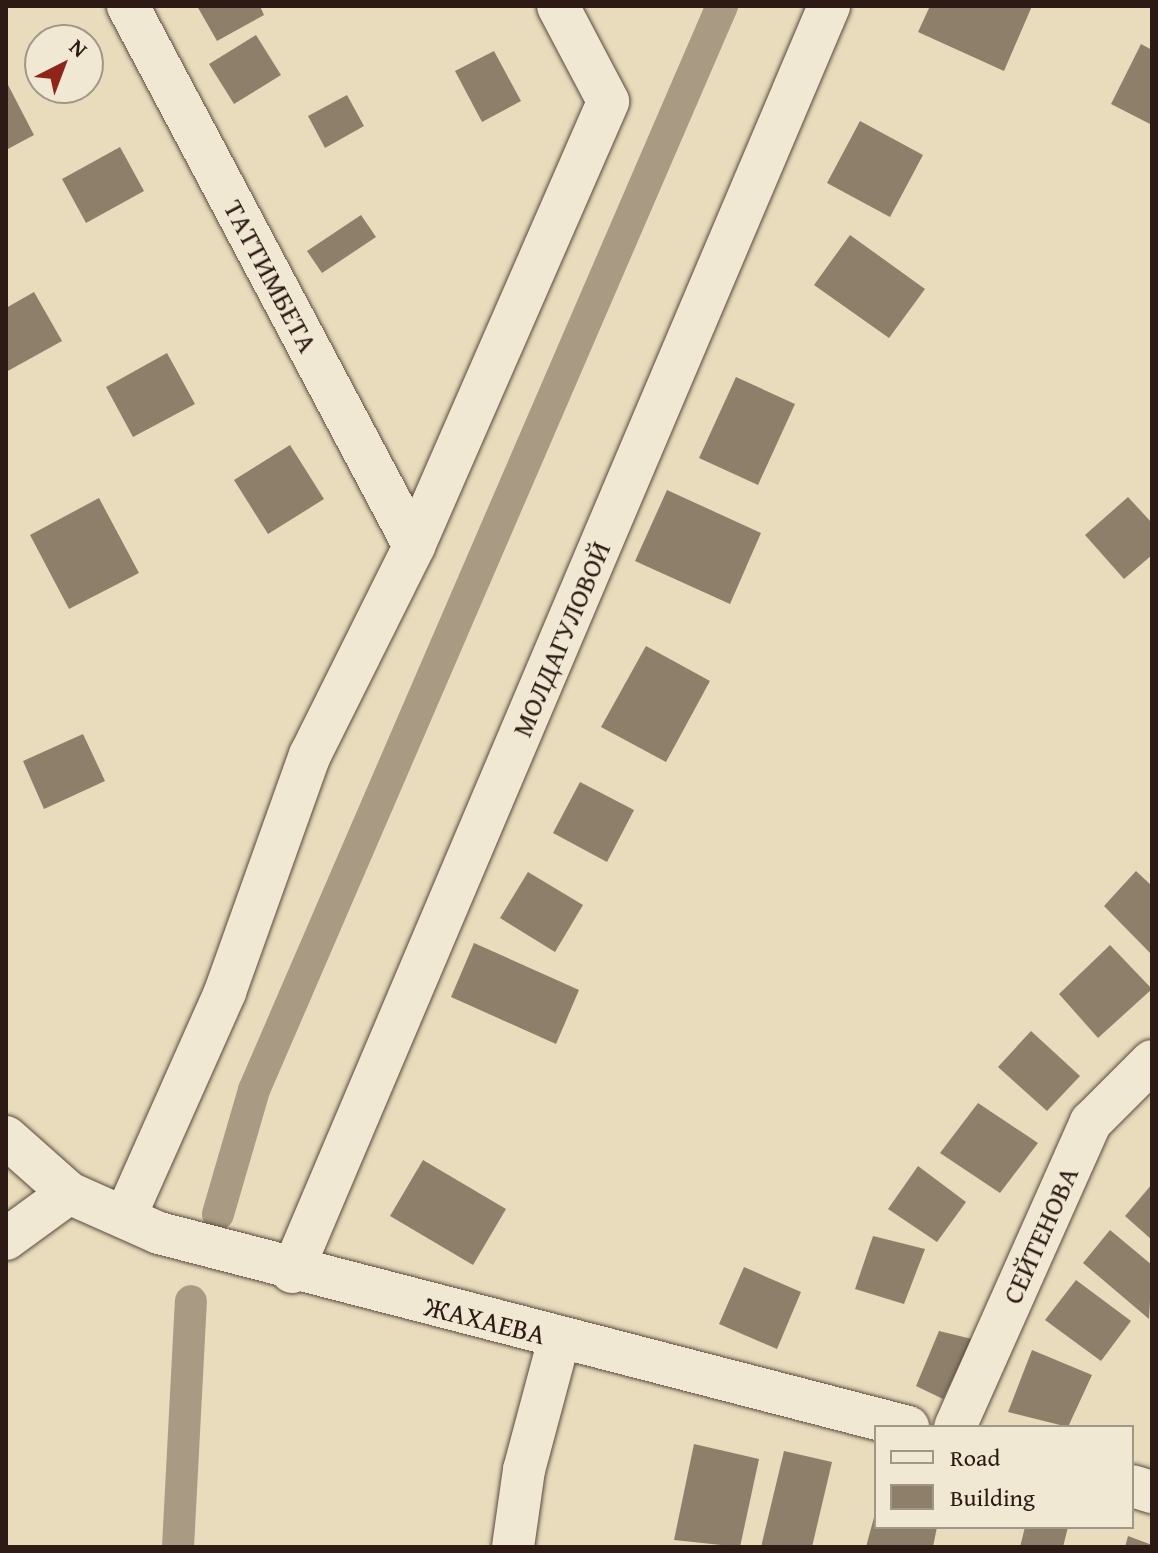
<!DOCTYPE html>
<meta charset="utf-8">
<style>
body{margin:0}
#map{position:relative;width:1158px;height:1553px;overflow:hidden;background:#e8dcbc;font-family:"Gentium Book Plus",serif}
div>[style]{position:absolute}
.canal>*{height:32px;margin:-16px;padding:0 16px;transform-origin:16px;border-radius:16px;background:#a89a83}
.building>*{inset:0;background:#8e7f6b}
.roads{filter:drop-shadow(0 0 2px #5c4a3e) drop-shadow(0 0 2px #5c4a3e)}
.minor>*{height:42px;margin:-21px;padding:0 21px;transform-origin:21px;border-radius:21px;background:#f0e8d3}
span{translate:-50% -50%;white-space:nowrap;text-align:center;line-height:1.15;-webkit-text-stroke:7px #f0e8d3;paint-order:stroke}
.street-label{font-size:28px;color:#2d1a14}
.frame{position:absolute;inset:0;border:8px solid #2d1a14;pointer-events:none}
.legend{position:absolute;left:874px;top:1425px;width:260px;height:104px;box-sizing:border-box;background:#f0e8d3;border:2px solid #a29687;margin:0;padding:10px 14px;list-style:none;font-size:24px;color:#2d1a14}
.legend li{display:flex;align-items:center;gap:16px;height:40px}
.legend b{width:40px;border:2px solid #a29687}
.north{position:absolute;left:24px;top:24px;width:80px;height:80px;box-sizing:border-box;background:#f0e8d3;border:2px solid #a29687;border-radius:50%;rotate:42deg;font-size:22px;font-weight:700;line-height:32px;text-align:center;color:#2d1a14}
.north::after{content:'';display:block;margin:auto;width:28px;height:36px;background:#8f2418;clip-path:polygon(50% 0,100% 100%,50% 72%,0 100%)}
</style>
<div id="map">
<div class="canal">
<i style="left:218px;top:1214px;width:129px;rotate:-73.8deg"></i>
<i style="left:254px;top:1090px;width:1181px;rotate:-66.65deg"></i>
<i style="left:178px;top:1547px;width:246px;rotate:-87deg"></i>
</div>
<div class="building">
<i style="clip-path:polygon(197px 6px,260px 6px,264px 15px,217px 41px)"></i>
<i style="clip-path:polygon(930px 6px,1032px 6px,1004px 71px,918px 32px)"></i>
<i style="clip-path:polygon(256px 35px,281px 75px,234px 104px,209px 64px)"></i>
<i style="clip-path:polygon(1141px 44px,1152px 50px,1152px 125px,1111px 104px)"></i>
<i style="clip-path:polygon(494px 51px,521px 101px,482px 122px,455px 71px)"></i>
<i style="clip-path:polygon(6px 81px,34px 135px,6px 150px)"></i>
<i style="clip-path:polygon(347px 95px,364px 126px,325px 148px,308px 116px)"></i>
<i style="clip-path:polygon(860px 121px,923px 155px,890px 217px,827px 183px)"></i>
<i style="clip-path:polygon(120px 147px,144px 191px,86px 223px,62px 179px)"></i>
<i style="clip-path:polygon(361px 215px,376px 237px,322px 273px,307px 251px)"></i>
<i style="clip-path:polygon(850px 235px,925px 289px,889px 338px,814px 285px)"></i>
<i style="clip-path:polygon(34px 292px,62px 341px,6px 372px,6px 308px)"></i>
<i style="clip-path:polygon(167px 353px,195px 404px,133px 437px,106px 387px)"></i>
<i style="clip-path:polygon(736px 377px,795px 404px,758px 485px,699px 458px)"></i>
<i style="clip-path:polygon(290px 445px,324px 499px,268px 534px,234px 480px)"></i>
<i style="clip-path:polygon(667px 490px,761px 533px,730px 604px,635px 561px)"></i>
<i style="clip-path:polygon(1128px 497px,1152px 523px,1152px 555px,1124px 579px,1085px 535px)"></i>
<i style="clip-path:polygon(99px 498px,139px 573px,69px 609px,30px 535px)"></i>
<i style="clip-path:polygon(646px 646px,710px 681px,666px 762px,601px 727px)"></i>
<i style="clip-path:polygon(83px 734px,105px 781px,44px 809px,23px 761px)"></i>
<i style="clip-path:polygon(580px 782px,634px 810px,607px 862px,553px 833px)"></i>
<i style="clip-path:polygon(1136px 871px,1152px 886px,1152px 955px,1104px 906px)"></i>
<i style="clip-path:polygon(528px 872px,583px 905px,555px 952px,500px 918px)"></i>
<i style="clip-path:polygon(474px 943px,579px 990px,556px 1044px,451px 997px)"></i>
<i style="clip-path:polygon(1110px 945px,1152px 989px,1098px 1038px,1059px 994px)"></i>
<i style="clip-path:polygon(1031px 1031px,1080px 1076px,1047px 1111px,998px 1067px)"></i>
<i style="clip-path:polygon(978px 1103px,1038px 1143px,1000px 1193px,940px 1153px)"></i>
<i style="clip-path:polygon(423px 1160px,506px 1209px,473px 1265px,390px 1216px)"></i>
<i style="clip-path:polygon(918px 1166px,966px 1202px,937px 1242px,888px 1209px)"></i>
<i style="clip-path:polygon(1152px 1184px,1152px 1240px,1125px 1216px)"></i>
<i style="clip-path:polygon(1110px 1230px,1152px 1265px,1149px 1319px,1083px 1263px)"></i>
<i style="clip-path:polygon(873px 1236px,925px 1249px,904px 1304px,855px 1289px)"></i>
<i style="clip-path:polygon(744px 1267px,801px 1292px,777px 1349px,719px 1324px)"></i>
<i style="clip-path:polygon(1076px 1280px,1131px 1321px,1101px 1361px,1045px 1320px)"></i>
<i style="clip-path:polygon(939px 1331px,972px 1339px,943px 1399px,916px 1386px)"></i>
<i style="clip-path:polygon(1032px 1350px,1092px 1375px,1068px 1427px,1008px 1412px)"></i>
<i style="clip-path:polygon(694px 1444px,759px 1459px,740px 1547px,674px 1540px)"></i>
<i style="clip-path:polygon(784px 1451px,832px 1462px,812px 1547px,761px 1547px)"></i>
<i style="clip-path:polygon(876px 1510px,876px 1527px,937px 1527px,933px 1547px,866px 1547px)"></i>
<i style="clip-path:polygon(1025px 1527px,1068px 1527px,1063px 1547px,1020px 1547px)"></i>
<i style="clip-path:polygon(1128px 1536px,1152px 1545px,1152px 1547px,1125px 1547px)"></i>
</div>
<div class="roads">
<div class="minor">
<i style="left:128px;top:6px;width:611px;rotate:62.09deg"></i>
<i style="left:6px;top:1137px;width:84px;rotate:41.6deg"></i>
<i style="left:69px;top:1193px;width:98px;rotate:24deg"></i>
<i style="left:159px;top:1233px;width:774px;rotate:14.52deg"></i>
<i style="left:125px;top:1217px;width:246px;rotate:-66deg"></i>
<i style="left:225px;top:992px;width:252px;rotate:-70.3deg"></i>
<i style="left:310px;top:755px;width:233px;rotate:-63.5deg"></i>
<i style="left:414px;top:546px;width:485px;rotate:-66.4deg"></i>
<i style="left:608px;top:101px;width:107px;rotate:-117.8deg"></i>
<i style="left:6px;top:1239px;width:78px;rotate:-36.1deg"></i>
<i style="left:292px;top:1272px;width:1375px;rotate:-67.01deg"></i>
<i style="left:955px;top:1427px;width:334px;rotate:-66deg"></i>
<i style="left:1091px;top:1122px;width:86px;rotate:-45deg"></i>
<i style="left:1132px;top:1486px;width:21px;rotate:17deg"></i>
<i style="left:513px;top:1547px;width:78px;rotate:-81.9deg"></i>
<i style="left:524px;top:1470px;width:136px;rotate:-75deg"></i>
</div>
</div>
<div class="street-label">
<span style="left:271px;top:276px;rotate:62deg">ТАТТИМБЕТА</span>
<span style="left:561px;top:639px;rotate:-67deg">МОЛДАГУЛОВОЙ</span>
<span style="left:1040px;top:1235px;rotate:-66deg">СЕЙТЕНОВА</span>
<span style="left:485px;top:1320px;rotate:14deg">ЖАХАЕВА</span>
</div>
<div class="frame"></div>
<ul class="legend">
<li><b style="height:10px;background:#f0e8d3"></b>Road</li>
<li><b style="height:22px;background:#8e7f6b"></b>Building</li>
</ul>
<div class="north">N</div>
</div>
